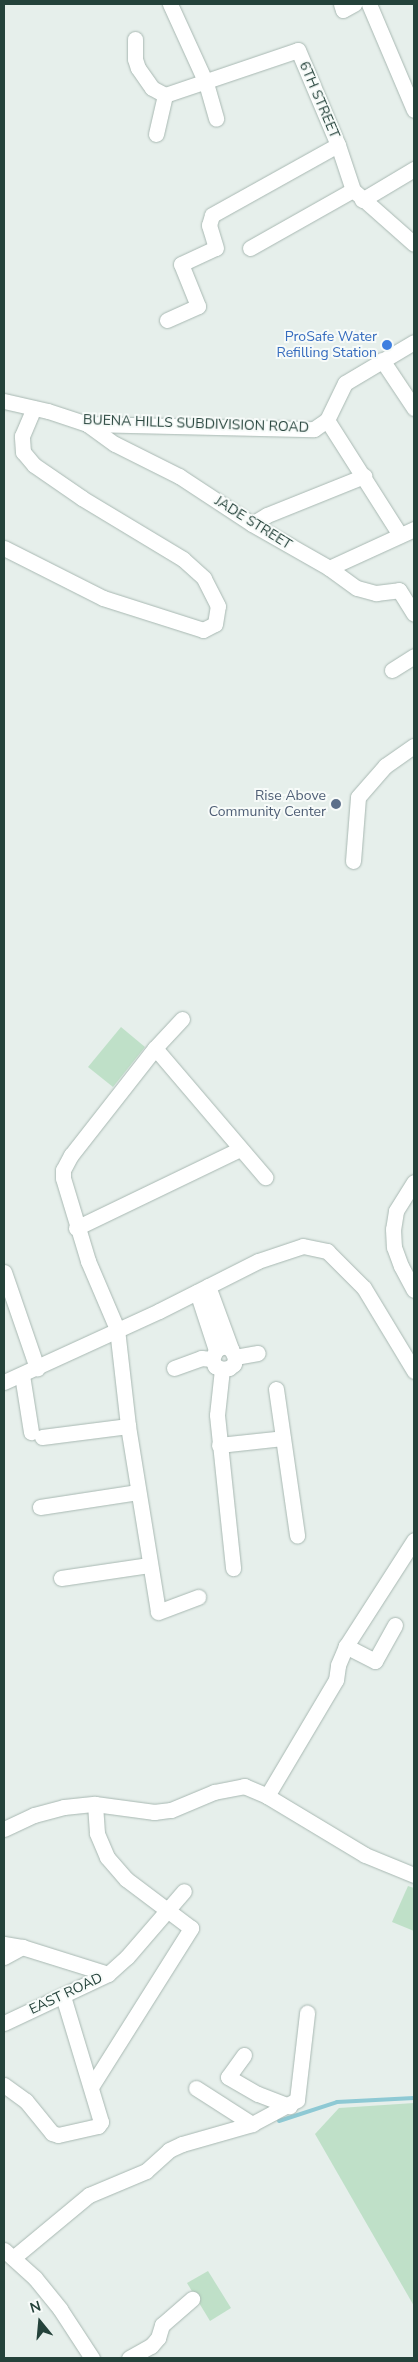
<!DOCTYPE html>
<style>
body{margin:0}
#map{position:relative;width:418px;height:2362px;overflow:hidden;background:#e6efeb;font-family:"Nunito Sans",sans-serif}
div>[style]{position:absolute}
.green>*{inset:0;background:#bfe0c8}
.stream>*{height:4px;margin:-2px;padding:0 2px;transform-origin:2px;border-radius:2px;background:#8ec9d4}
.roads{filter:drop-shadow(0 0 1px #a8b8b2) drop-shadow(0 0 1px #a8b8b2)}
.minor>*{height:15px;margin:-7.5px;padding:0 7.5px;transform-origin:7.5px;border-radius:7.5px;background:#fff}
.dots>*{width:14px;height:14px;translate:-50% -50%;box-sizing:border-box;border:2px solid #f7fbf9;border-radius:50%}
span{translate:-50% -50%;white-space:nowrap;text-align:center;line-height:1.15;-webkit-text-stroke:4px #f7fbf9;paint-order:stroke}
.street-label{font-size:14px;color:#24423a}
.shop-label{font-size:14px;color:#366cbe}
.right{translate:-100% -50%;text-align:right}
.service-label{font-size:14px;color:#4e5e75}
.frame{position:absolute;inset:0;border:5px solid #24423a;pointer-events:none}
.north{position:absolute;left:15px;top:2297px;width:50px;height:50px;-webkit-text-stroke:4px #f7fbf9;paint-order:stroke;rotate:343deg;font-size:14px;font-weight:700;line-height:20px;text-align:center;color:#24423a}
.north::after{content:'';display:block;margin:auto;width:18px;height:22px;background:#24423a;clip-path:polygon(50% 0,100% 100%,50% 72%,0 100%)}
</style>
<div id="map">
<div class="green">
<i style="clip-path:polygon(121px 1027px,145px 1047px,113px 1087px,88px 1067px)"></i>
<i style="clip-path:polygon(408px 1886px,414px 1888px,414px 1931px,392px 1922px)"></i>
<i style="clip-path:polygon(414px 2103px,414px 2306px,315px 2134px,339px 2108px)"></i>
<i style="clip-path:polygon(208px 2271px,231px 2308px,210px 2321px,187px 2283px)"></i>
</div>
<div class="stream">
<i style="left:279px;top:2121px;width:61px;rotate:-18.1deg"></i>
<i style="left:337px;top:2102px;width:77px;rotate:-3deg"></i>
</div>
<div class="roads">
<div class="minor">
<i style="left:170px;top:4px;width:87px;rotate:65.5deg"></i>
<i style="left:206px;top:83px;width:37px;rotate:74deg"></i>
<i style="left:341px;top:4px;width:6px;rotate:72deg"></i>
<i style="left:343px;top:10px;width:13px;rotate:-29deg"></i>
<i style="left:369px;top:4px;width:115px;rotate:67deg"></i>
<i style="left:135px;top:39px;width:20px;rotate:90deg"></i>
<i style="left:135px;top:59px;width:9px;rotate:72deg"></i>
<i style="left:138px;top:68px;width:24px;rotate:55deg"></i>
<i style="left:152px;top:88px;width:15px;rotate:28deg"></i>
<i style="left:165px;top:95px;width:140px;rotate:-18.7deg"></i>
<i style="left:298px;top:50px;width:103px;rotate:67.2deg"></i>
<i style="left:338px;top:145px;width:47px;rotate:71.6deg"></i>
<i style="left:353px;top:190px;width:81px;rotate:41.5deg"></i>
<i style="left:156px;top:134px;width:40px;rotate:-77deg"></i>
<i style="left:362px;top:200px;width:61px;rotate:-30.8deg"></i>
<i style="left:250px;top:248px;width:118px;rotate:-29.4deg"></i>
<i style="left:167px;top:320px;width:34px;rotate:-24deg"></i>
<i style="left:198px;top:306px;width:45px;rotate:-112deg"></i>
<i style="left:181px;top:264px;width:38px;rotate:-25deg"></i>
<i style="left:216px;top:248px;width:24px;rotate:-107deg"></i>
<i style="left:209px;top:225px;width:10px;rotate:-73deg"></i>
<i style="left:212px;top:215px;width:144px;rotate:-29.1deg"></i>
<i style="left:382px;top:360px;width:58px;rotate:56.3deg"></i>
<i style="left:4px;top:401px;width:45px;rotate:12.8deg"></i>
<i style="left:48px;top:411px;width:41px;rotate:18.4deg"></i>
<i style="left:87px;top:424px;width:227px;rotate:1.3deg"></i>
<i style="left:314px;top:429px;width:16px;rotate:-35deg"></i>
<i style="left:327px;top:420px;width:136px;rotate:57.6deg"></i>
<i style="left:327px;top:420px;width:41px;rotate:-64.1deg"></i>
<i style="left:345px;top:383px;width:80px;rotate:-30.7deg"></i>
<i style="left:87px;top:424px;width:34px;rotate:36deg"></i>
<i style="left:115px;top:444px;width:72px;rotate:26.6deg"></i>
<i style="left:179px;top:476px;width:87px;rotate:33.3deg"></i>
<i style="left:252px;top:524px;width:89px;rotate:29.7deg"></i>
<i style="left:329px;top:568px;width:34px;rotate:36deg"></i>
<i style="left:357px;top:588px;width:20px;rotate:15deg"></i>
<i style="left:376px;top:593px;width:23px;rotate:-7deg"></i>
<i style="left:399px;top:590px;width:28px;rotate:58deg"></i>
<i style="left:252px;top:524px;width:17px;rotate:-31deg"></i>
<i style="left:267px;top:515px;width:105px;rotate:-21.9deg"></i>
<i style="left:4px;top:548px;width:111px;rotate:26.8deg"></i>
<i style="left:103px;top:598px;width:105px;rotate:17.7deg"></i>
<i style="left:203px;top:630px;width:13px;rotate:-27deg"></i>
<i style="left:215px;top:624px;width:18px;rotate:-81deg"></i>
<i style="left:218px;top:606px;width:31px;rotate:-117deg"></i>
<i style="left:204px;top:578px;width:28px;rotate:-138deg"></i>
<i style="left:183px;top:559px;width:118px;rotate:-148.9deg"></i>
<i style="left:82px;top:498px;width:58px;rotate:-145.5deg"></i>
<i style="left:34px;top:465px;width:17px;rotate:-130deg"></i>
<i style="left:23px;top:452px;width:16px;rotate:-94deg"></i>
<i style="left:22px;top:436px;width:30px;rotate:-67deg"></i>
<i style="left:329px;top:568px;width:94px;rotate:-24.6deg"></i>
<i style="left:392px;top:670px;width:26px;rotate:-32deg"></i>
<i style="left:353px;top:861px;width:64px;rotate:-85.5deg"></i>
<i style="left:358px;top:797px;width:41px;rotate:-48.9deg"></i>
<i style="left:385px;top:766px;width:35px;rotate:-35deg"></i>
<i style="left:182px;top:1019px;width:40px;rotate:133deg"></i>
<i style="left:155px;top:1048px;width:136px;rotate:128.1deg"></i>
<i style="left:71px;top:1155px;width:17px;rotate:118deg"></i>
<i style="left:63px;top:1170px;width:8px;rotate:90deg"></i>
<i style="left:63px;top:1178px;width:87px;rotate:73.2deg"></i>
<i style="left:88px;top:1261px;width:74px;rotate:66.9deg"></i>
<i style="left:117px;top:1329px;width:98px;rotate:83.5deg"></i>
<i style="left:128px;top:1426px;width:188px;rotate:80.8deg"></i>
<i style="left:158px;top:1612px;width:43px;rotate:-20.6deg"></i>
<i style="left:155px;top:1048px;width:170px;rotate:49.5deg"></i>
<i style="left:414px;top:1182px;width:34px;rotate:122deg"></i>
<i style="left:396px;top:1211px;width:18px;rotate:99deg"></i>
<i style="left:393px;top:1229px;width:18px;rotate:87deg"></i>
<i style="left:394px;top:1247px;width:20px;rotate:70deg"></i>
<i style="left:401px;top:1266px;width:27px;rotate:62deg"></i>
<i style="left:76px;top:1228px;width:182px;rotate:-25.7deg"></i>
<i style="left:4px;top:1272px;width:102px;rotate:71deg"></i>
<i style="left:208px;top:1286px;width:67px;rotate:69.9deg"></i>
<i style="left:197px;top:1292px;width:61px;rotate:71.9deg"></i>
<i style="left:216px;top:1350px;width:10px;rotate:114deg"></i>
<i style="left:212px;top:1359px;width:8px;rotate:67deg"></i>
<i style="left:215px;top:1366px;width:8px;rotate:23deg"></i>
<i style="left:222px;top:1369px;width:7px;rotate:-8deg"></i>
<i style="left:229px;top:1368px;width:6px;rotate:-39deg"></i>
<i style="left:234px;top:1364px;width:7px;rotate:-82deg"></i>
<i style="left:235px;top:1357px;width:9px;rotate:-117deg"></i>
<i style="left:231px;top:1349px;width:9px;rotate:-159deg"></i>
<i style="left:223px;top:1346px;width:8px;rotate:150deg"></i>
<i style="left:235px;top:1357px;width:23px;rotate:-10deg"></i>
<i style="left:174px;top:1368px;width:29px;rotate:-20deg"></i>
<i style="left:201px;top:1358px;width:11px;rotate:5deg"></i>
<i style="left:222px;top:1369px;width:46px;rotate:96.2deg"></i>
<i style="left:217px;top:1415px;width:154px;rotate:84deg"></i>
<i style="left:22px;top:1375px;width:58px;rotate:81deg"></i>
<i style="left:4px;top:1382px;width:170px;rotate:-24.6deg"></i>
<i style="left:159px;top:1311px;width:111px;rotate:-26.8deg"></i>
<i style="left:258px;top:1261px;width:47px;rotate:-18.4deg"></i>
<i style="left:303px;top:1246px;width:25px;rotate:12deg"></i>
<i style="left:327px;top:1251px;width:52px;rotate:45deg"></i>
<i style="left:364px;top:1288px;width:97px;rotate:58.9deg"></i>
<i style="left:276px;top:1389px;width:148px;rotate:81.8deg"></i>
<i style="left:42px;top:1437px;width:87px;rotate:-7.3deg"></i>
<i style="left:219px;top:1445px;width:64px;rotate:-6.2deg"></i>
<i style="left:40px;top:1507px;width:99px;rotate:-8.7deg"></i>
<i style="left:61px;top:1578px;width:89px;rotate:-8.4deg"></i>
<i style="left:395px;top:1625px;width:41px;rotate:119.1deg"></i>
<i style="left:375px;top:1661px;width:33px;rotate:-153deg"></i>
<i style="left:346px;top:1646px;width:126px;rotate:-57.3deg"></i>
<i style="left:267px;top:1796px;width:135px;rotate:-59.3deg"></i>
<i style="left:336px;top:1680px;width:15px;rotate:-82deg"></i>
<i style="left:338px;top:1665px;width:21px;rotate:-67deg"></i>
<i style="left:4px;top:1829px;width:33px;rotate:-25deg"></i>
<i style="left:34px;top:1815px;width:31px;rotate:-15deg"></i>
<i style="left:64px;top:1807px;width:31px;rotate:-6deg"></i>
<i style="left:95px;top:1804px;width:60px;rotate:7.7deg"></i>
<i style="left:154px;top:1812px;width:17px;rotate:-7deg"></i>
<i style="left:171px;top:1810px;width:47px;rotate:-22.7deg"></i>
<i style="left:214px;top:1792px;width:31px;rotate:-11deg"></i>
<i style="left:244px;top:1786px;width:25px;rotate:23deg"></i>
<i style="left:267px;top:1796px;width:114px;rotate:31deg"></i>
<i style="left:365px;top:1855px;width:53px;rotate:22.2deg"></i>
<i style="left:4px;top:1944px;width:18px;rotate:9deg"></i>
<i style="left:22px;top:1947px;width:90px;rotate:17.4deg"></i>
<i style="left:4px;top:1957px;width:21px;rotate:-29deg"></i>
<i style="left:4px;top:2023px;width:115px;rotate:-25.2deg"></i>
<i style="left:108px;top:1974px;width:25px;rotate:-42deg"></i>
<i style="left:127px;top:1957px;width:87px;rotate:-49.2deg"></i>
<i style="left:244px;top:2055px;width:27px;rotate:126deg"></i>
<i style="left:228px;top:2077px;width:34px;rotate:30deg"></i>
<i style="left:258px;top:2094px;width:34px;rotate:21deg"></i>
<i style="left:4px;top:2085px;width:27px;rotate:36deg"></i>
<i style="left:26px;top:2101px;width:41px;rotate:50.9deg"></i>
<i style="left:52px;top:2133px;width:6px;rotate:18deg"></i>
<i style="left:58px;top:2135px;width:41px;rotate:-12.7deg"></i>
<i style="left:98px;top:2126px;width:5px;rotate:-53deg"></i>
<i style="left:101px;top:2122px;width:132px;rotate:-106.8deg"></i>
<i style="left:91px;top:2087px;width:188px;rotate:-57.8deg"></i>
<i style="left:191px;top:1928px;width:81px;rotate:-143deg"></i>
<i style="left:126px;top:1879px;width:29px;rotate:-131deg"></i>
<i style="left:107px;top:1857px;width:26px;rotate:-113deg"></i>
<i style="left:97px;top:1833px;width:29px;rotate:-94deg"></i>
<i style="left:196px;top:2088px;width:67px;rotate:32.7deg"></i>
<i style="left:4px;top:2250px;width:42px;rotate:42.1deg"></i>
<i style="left:35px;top:2278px;width:40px;rotate:51deg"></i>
<i style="left:60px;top:2309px;width:59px;rotate:56.9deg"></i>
<i style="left:13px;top:2258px;width:99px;rotate:-39.7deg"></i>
<i style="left:89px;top:2195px;width:62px;rotate:-22.8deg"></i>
<i style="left:146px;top:2171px;width:31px;rotate:-42deg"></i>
<i style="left:169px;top:2150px;width:14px;rotate:-25deg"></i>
<i style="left:182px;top:2144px;width:73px;rotate:-15.9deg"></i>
<i style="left:252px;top:2124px;width:51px;rotate:-28.1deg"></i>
<i style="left:297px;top:2100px;width:88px;rotate:-83.4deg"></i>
<i style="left:129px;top:2358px;width:25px;rotate:-29deg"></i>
<i style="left:151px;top:2346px;width:11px;rotate:-49deg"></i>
<i style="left:158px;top:2338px;width:14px;rotate:-73deg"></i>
<i style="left:162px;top:2325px;width:40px;rotate:-41deg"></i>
</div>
</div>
<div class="dots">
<i style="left:387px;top:345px;background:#3f7fe0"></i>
<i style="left:336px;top:804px;background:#5c6f8a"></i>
</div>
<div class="street-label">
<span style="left:319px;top:100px;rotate:67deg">6TH STREET</span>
<span style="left:196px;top:424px;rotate:2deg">BUENA HILLS SUBDIVISION ROAD</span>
<span style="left:253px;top:523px;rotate:32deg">JADE STREET</span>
<span style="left:66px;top:1994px;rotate:-25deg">EAST ROAD</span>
</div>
<div class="shop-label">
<span class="right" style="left:377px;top:345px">ProSafe Water<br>Refilling Station</span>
</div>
<div class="service-label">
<span class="right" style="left:326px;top:804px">Rise Above<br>Community Center</span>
</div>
<div class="frame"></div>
<div class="north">N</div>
</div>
